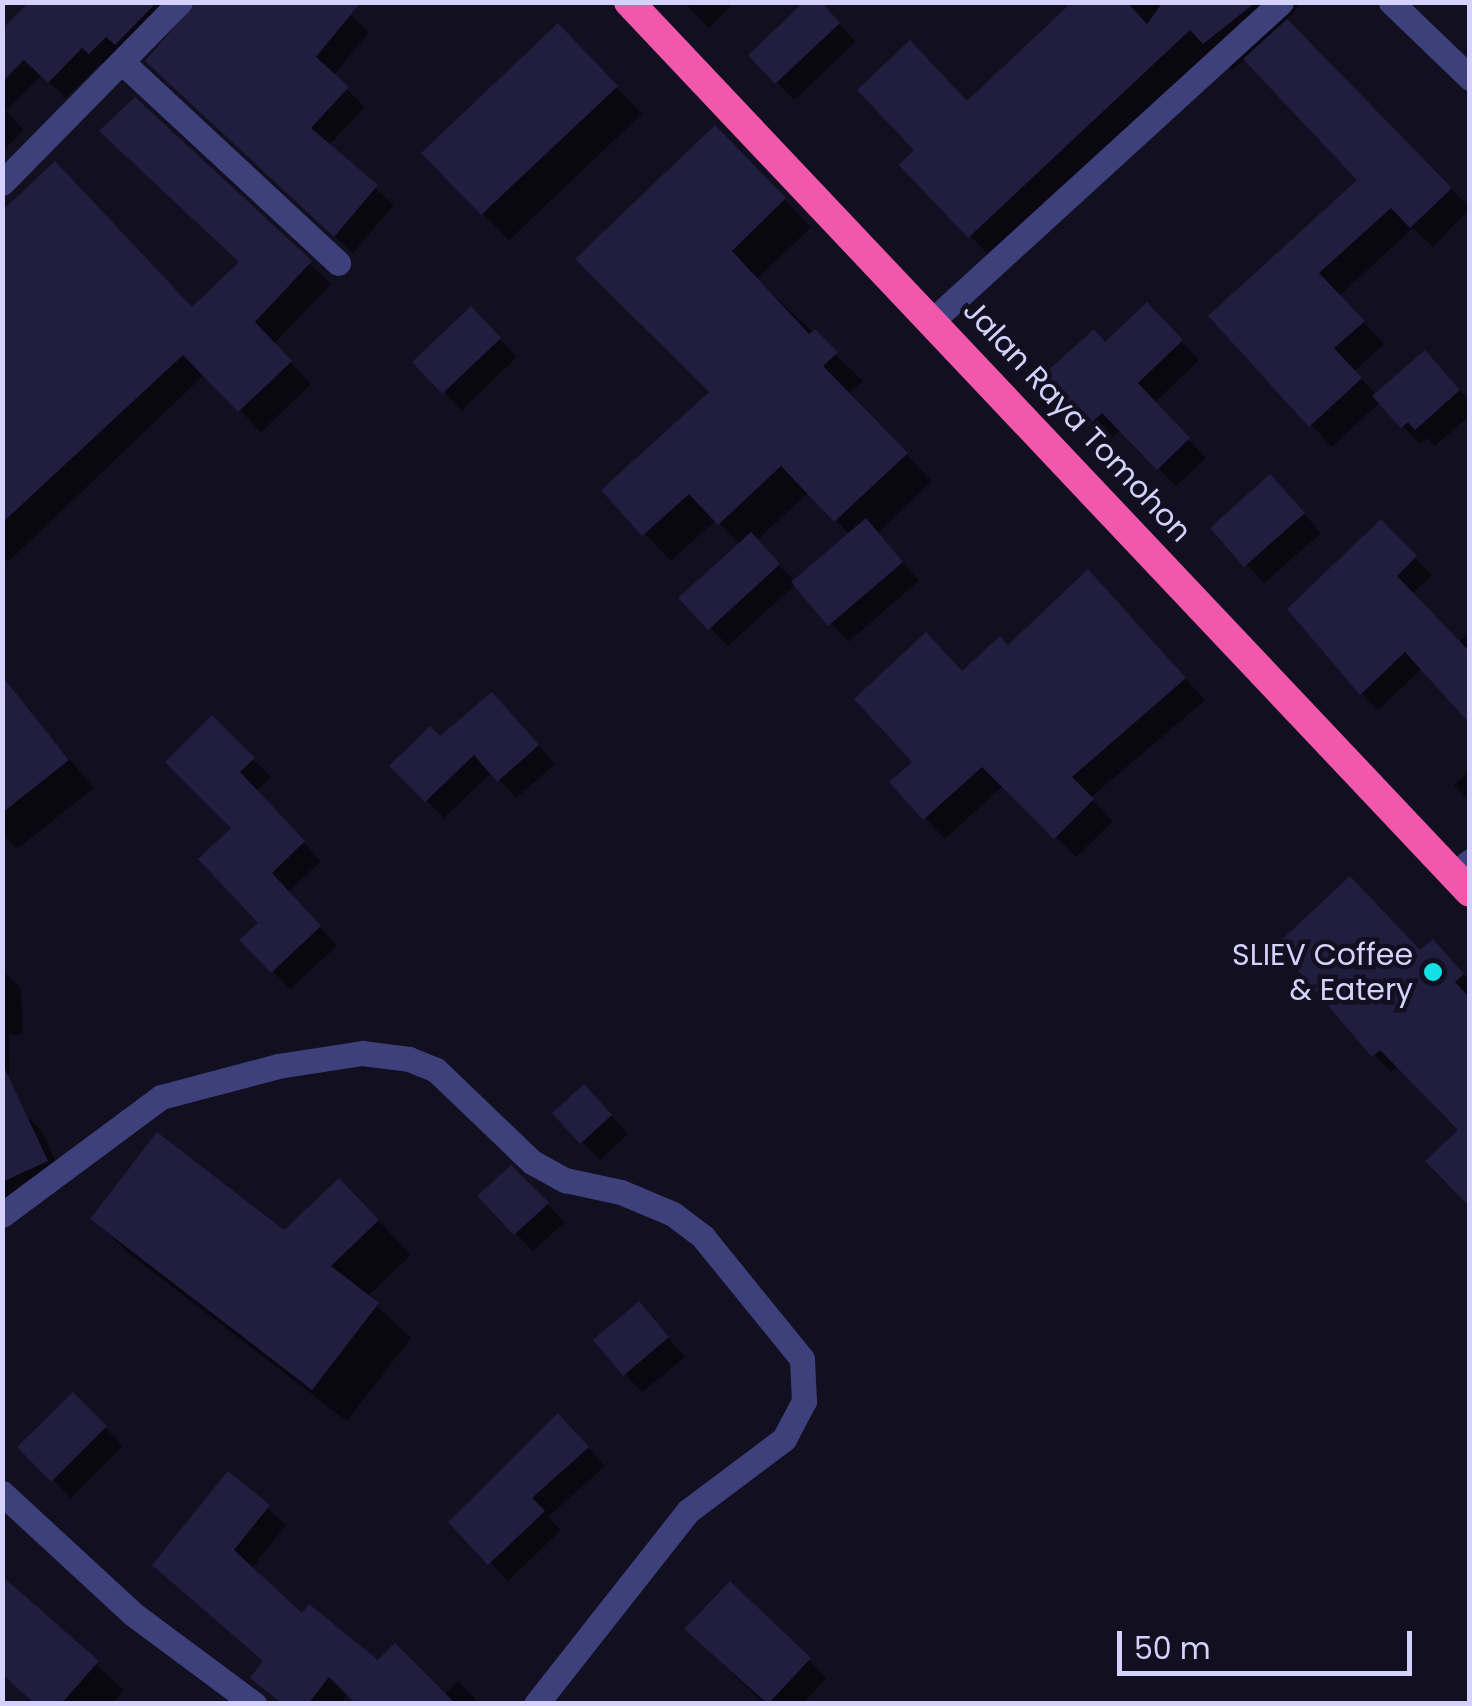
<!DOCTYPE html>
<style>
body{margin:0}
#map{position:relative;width:1472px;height:1706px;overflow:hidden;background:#110f20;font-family:Poppins,sans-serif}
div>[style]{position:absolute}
.shadow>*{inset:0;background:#0007}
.building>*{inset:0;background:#211d3f}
.minor>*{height:25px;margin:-12.5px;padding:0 12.5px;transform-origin:12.5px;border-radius:12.5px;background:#3e407b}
.highway>*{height:30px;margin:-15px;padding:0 15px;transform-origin:15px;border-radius:15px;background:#f157ab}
.dots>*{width:28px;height:28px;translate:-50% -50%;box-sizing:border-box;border:5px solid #110f20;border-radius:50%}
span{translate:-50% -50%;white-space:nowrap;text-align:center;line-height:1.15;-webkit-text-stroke:9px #110f20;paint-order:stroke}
.street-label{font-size:30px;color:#d4d2fb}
.poi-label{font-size:30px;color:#d4d2fb}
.right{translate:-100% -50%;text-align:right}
.frame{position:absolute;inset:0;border:5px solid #d4d2fb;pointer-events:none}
.scale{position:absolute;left:1117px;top:1631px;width:295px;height:45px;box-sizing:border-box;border:5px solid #d4d2fb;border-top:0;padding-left:12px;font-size:30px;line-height:35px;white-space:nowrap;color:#d4d2fb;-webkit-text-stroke:8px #110f20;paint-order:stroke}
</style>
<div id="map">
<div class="shadow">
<i style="clip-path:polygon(32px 2px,188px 2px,107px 69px,101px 63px,66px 98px,42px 75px,6px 111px,24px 130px,2px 152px,2px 32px)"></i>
<i style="clip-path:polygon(337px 2px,369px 32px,333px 76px,365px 107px,328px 146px,394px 205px,353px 253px,166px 79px)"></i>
<i style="clip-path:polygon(684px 2px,735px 2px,709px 28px)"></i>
<i style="clip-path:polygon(818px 2px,856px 42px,794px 100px,751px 55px)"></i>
<i style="clip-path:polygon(1076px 2px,1303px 2px,1286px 20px,1290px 26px,1470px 208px,1433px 247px,1413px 228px,1339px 296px,1384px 344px,1354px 371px,1377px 396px,1443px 371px,1470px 401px,1470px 415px,1435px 446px,1427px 438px,1420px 444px,1380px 402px,1332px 447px,1211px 316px,1361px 180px,1246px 58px,1232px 70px,1219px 57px,998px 265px,903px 165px)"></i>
<i style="clip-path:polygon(584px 53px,642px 114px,509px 240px,482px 213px)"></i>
<i style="clip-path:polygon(135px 100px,331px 284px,274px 344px,311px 384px,261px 432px,205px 374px,8px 562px,2px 556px,2px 222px,193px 310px,242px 263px)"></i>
<i style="clip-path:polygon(evenodd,715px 128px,811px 227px,757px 279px,863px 381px,848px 394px,932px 481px,878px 533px,919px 581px,848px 642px,796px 584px,728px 646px,682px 598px,740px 544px,716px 520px,671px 561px,604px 491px,713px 392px,715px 128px,809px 492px,850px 535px,795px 582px,756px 541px,809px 492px)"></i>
<i style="clip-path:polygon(1147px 306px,1199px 360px,1154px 403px,1206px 458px,1176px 486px,1121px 430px,1107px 442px,1046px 376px,1106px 345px)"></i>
<i style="clip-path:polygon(471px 310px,517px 357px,462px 410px,444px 392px)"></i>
<i style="clip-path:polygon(1288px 495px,1321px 533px,1264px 583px,1214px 528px)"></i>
<i style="clip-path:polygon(1381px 523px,1432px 575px,1412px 594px,1458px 643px,1470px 633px,1470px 719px,1423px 668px,1378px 710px,1361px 693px)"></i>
<i style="clip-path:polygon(1108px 593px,1205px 700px,1090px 798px,1113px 821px,1076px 857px,1004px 785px,945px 839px,893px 783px,915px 762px,962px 674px)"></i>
<i style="clip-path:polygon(18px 699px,94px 788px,17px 849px,2px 834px,2px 712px)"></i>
<i style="clip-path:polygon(510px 713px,555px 764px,516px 798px,492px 772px,444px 818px,393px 766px)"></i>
<i style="clip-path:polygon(212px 719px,271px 777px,256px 792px,321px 861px,288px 892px,337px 946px,290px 989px,243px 940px,261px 923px)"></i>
<i style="clip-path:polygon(1470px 771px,1470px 802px,1454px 785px)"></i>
<i style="clip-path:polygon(1280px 945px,1420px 953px,1450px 959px,1470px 981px,1470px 1204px,1462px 1130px,1399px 1065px,1391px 1072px,1374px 1055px)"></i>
<i style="clip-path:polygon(2px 970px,21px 988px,23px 1034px,9px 1035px,10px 1074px,2px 1075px)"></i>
<i style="clip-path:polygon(601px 1105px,628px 1134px,600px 1160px,555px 1113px)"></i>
<i style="clip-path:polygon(23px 1112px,41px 1130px,64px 1179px,2px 1208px,2px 1121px)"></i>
<i style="clip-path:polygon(511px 1168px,565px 1222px,533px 1251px,481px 1197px)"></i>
<i style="clip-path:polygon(372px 1214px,411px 1255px,367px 1297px,411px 1338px,347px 1421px,127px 1252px,93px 1218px,284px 1233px)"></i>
<i style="clip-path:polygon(639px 1305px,685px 1357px,642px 1392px,625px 1374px)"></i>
<i style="clip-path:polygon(73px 1395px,123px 1446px,71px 1498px,21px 1447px)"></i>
<i style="clip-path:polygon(576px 1434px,605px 1466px,548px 1517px,561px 1530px,508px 1581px,452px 1523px)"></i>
<i style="clip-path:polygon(229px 1475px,286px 1525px,251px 1569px,302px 1617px,444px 1695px,458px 1681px,480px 1704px,360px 1704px,349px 1692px,340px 1704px,281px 1704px,271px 1695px,253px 1677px,265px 1663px,173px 1583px)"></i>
<i style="clip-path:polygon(730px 1585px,827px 1678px,802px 1704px,764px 1704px,688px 1629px)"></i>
<i style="clip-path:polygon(10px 1586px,124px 1690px,112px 1704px,36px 1704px)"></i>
</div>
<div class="building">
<i style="clip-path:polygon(29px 2px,157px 2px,115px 45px,106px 37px,89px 54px,82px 48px,48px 83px,24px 60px,2px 82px,2px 29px)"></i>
<i style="clip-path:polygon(196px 2px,361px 2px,316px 57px,349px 87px,311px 128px,378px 185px,334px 237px,145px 61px)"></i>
<i style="clip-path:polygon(804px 2px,821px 2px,840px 23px,775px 84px,748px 55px)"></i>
<i style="clip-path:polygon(1072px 2px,1127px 2px,1147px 24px,1163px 2px,1256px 2px,1203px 44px,1190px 30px,968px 238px,899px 165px,914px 150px,857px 90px,910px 40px,967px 101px)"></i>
<i style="clip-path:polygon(1287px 19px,1452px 188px,1410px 228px,1391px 208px,1319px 273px,1365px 321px,1334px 348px,1362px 378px,1309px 427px,1208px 316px,1357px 180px,1243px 59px)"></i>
<i style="clip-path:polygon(558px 23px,618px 86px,481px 215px,421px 153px)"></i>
<i style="clip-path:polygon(135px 97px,312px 261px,255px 322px,292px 361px,238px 412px,183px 355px,2px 523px,2px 211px,55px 161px,192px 307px,239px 262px,99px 131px)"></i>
<i style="clip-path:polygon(715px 125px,786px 198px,732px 251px,809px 334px,815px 329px,838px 352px,823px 366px,908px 453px,834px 522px,781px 466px,718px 525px,689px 494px,642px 536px,601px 490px,709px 392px,575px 259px)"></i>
<i style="clip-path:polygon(1147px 302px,1183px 340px,1138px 383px,1190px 438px,1157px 470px,1102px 413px,1088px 426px,1042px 376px,1094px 329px,1105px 342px)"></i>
<i style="clip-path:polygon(471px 306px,501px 338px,442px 394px,412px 362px)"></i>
<i style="clip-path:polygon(1425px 350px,1460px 390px,1415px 430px,1408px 422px,1401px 428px,1372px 396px)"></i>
<i style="clip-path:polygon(1270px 474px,1305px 513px,1244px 567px,1210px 528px)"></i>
<i style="clip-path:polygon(866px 518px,903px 562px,828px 626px,791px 582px)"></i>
<i style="clip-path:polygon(1381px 519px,1417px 556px,1397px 576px,1470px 652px,1470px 724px,1405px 652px,1360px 695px,1287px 609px)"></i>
<i style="clip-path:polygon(751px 532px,780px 564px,708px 630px,678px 598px)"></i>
<i style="clip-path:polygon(1088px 569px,1186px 678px,1072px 777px,1094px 799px,1054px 839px,982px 767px,923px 820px,889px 782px,912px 762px,854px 699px,926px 632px,962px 671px,1000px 636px,1008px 645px)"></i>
<i style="clip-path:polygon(2px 676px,69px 760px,2px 813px)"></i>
<i style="clip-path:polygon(492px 692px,539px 745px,497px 782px,474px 755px,425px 802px,389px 766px,430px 726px,440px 736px)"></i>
<i style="clip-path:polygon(212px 715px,255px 758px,240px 772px,305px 841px,272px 873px,321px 926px,271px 973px,239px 940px,258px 923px,198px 859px,231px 828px,165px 762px)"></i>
<i style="clip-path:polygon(1350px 876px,1420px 950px,1433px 939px,1464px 974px,1455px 982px,1470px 998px,1470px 1207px,1425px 1161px,1458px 1130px,1380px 1050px,1372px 1057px,1276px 945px)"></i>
<i style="clip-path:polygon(2px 1063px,48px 1161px,2px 1182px)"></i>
<i style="clip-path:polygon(584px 1084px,612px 1115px,580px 1144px,552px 1113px)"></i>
<i style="clip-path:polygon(157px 1132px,284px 1230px,339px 1178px,379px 1220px,331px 1266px,379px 1303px,312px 1390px,90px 1219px)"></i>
<i style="clip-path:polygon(511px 1165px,549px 1203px,514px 1235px,477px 1196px)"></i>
<i style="clip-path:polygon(639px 1301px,669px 1337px,623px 1376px,593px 1340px)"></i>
<i style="clip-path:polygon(73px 1392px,107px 1426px,51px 1482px,17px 1447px)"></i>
<i style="clip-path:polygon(558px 1413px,589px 1447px,532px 1498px,545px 1511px,488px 1565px,448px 1522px)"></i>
<i style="clip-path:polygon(228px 1471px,270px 1505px,234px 1550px,302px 1613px,309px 1604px,378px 1660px,395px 1643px,456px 1704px,356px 1704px,329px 1677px,308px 1704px,282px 1704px,250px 1678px,263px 1661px,152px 1565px)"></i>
<i style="clip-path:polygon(2px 1576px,99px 1661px,61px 1704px,35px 1704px,2px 1674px)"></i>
<i style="clip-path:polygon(730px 1581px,811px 1658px,768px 1704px,684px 1629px)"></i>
</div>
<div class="minor">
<i style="left:1391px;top:2px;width:110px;rotate:43.9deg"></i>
<i style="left:122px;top:62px;width:295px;rotate:42.9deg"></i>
<i style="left:2px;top:183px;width:254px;rotate:-45.5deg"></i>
<i style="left:933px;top:320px;width:471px;rotate:-42.4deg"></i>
<i style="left:1454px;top:875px;width:21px;rotate:-41deg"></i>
<i style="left:2px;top:1215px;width:198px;rotate:-36.6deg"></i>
<i style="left:161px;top:1097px;width:121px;rotate:-14.8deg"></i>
<i style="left:278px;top:1066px;width:85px;rotate:-8.8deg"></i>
<i style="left:362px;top:1053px;width:47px;rotate:7.3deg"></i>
<i style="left:409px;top:1059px;width:29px;rotate:22deg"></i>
<i style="left:436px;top:1070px;width:133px;rotate:43.8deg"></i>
<i style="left:532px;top:1162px;width:38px;rotate:29deg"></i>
<i style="left:565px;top:1180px;width:57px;rotate:12.1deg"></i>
<i style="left:621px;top:1192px;width:56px;rotate:22.9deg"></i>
<i style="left:673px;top:1214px;width:38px;rotate:37deg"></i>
<i style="left:703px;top:1237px;width:157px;rotate:50.9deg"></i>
<i style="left:802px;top:1359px;width:42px;rotate:87.3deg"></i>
<i style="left:804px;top:1401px;width:43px;rotate:117.8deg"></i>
<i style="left:784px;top:1439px;width:120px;rotate:143.1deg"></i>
<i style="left:688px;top:1511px;width:246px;rotate:128.2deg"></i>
<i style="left:2px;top:1493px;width:178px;rotate:42.7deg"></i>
<i style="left:133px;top:1614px;width:151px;rotate:36.6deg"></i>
</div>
<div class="highway">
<i style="left:629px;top:2px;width:1224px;rotate:46.62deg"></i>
</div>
<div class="dots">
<i style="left:1433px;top:972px;background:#14dfe5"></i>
</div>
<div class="street-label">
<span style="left:1077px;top:421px;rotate:47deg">Jalan Raya Tomohon</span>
</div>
<div class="poi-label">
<span class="right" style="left:1413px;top:972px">SLIEV Coffee<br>&amp; Eatery</span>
</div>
<div class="frame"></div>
<div class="scale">50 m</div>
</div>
